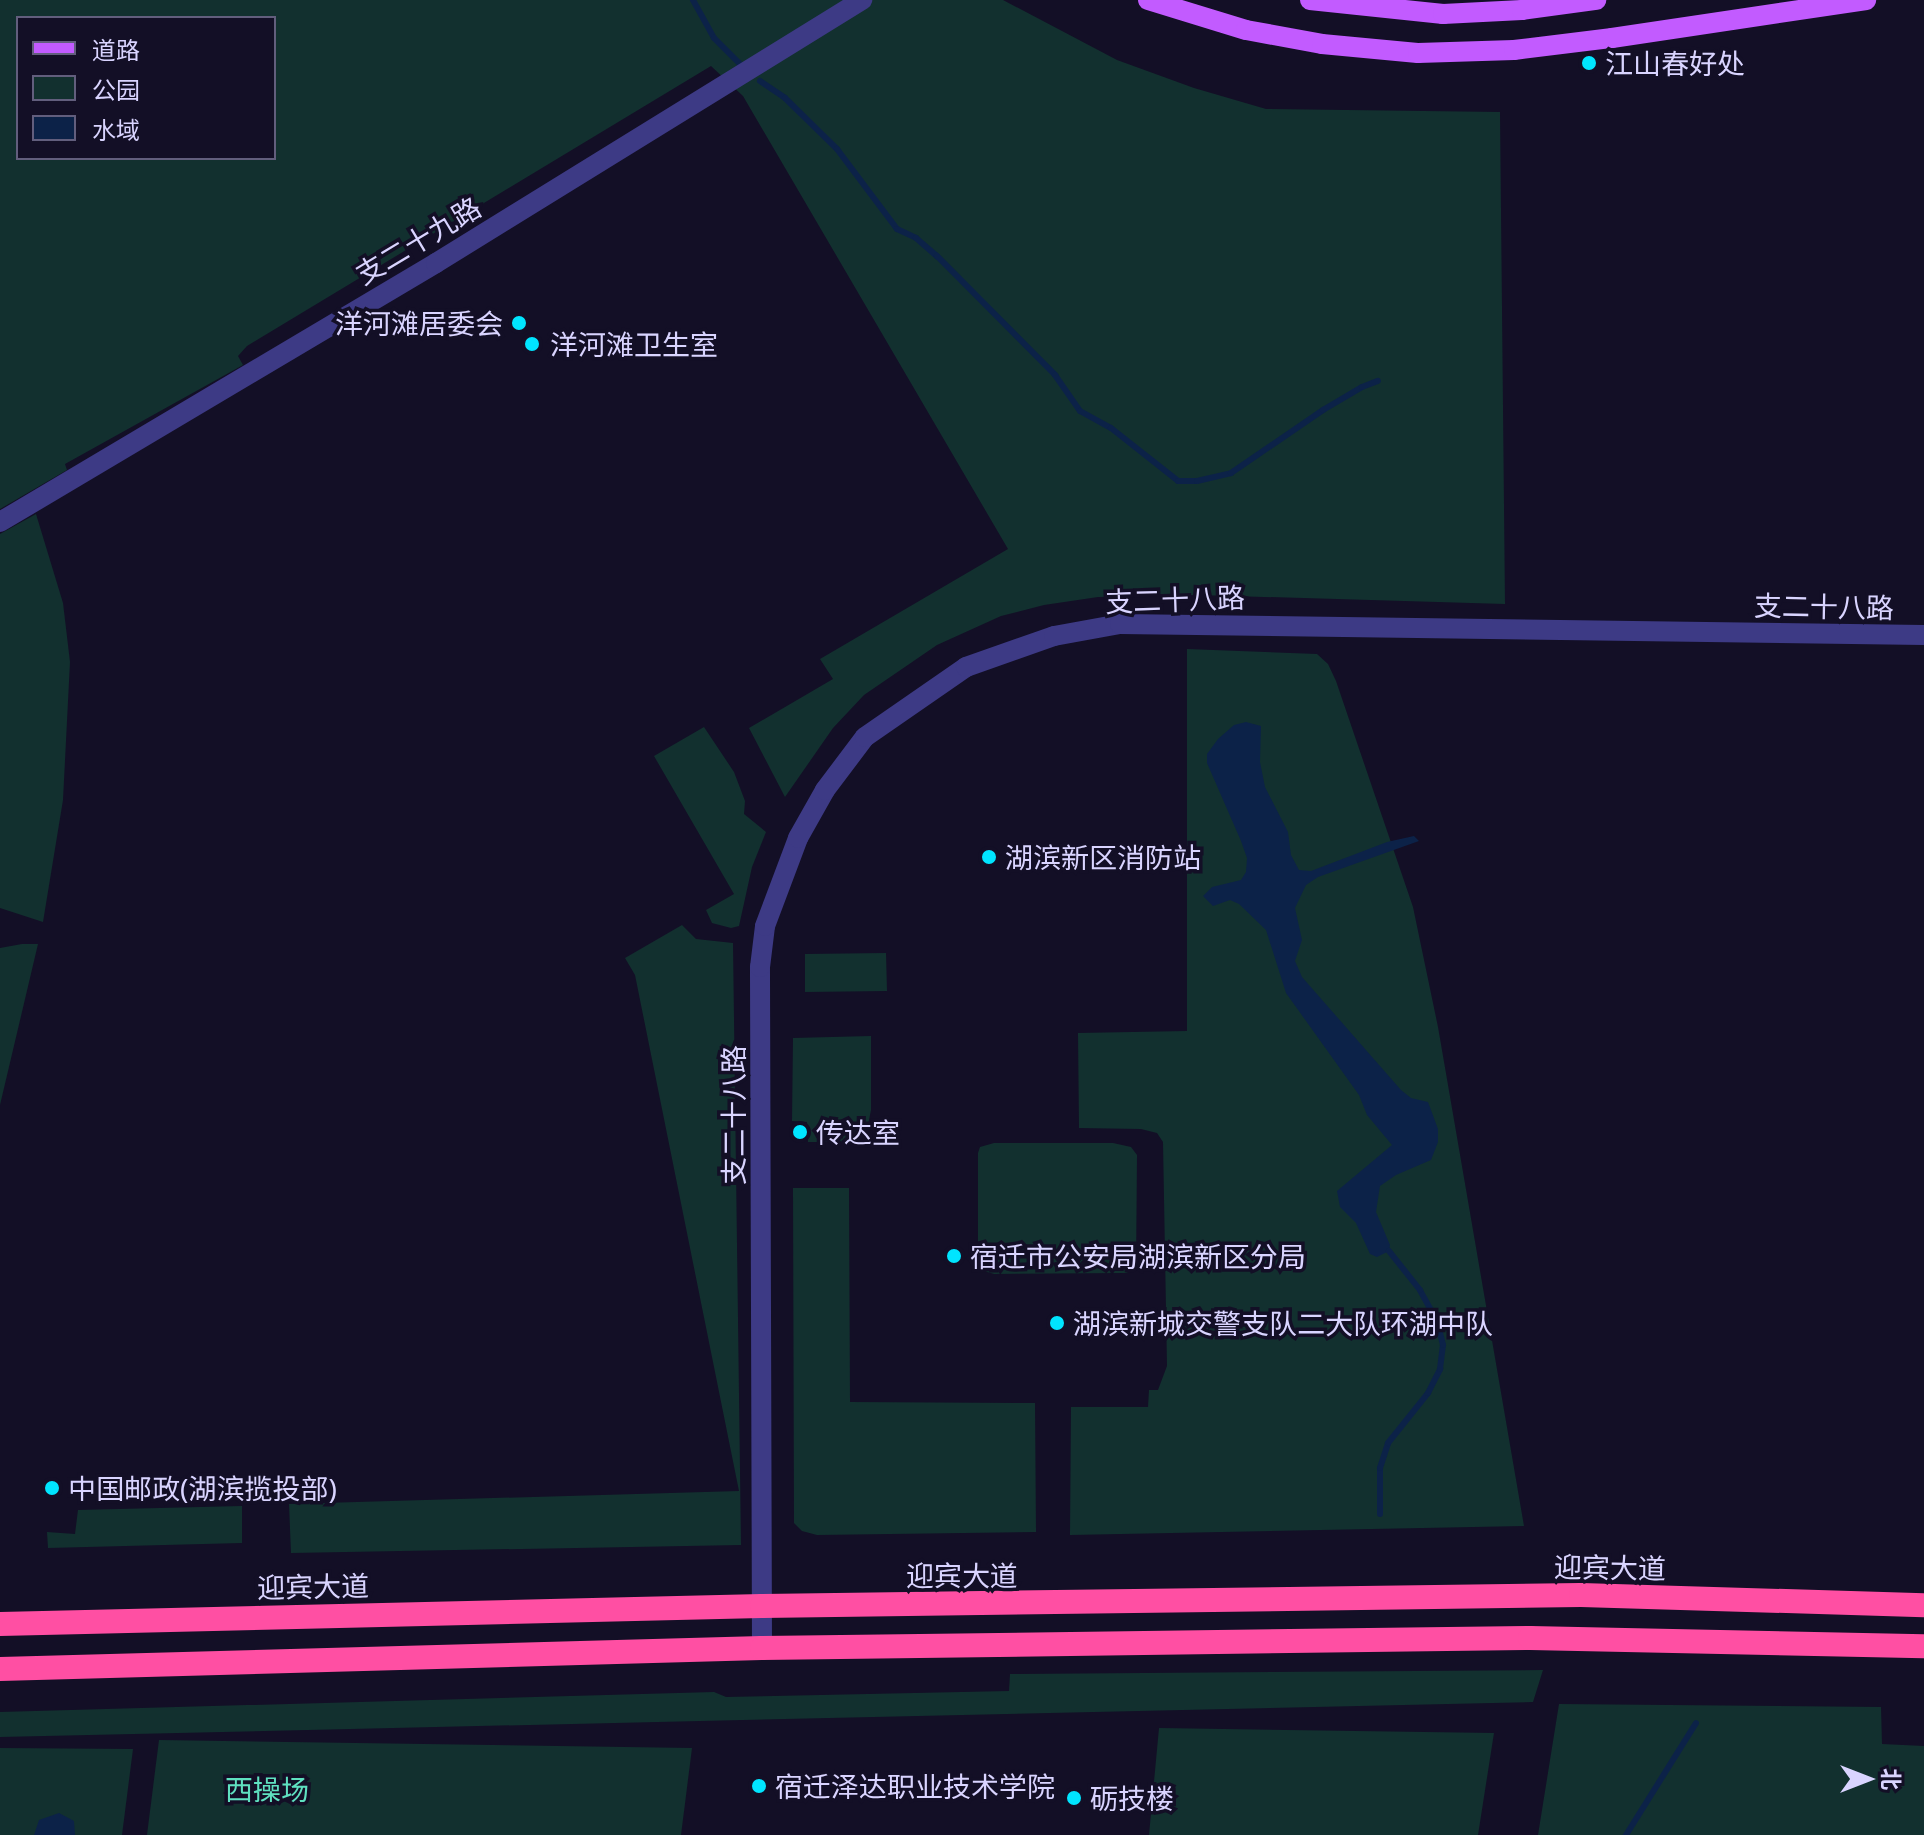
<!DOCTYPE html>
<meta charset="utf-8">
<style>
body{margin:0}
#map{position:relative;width:1924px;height:1835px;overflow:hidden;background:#130f26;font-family:"Noto Sans","Noto Sans SC",sans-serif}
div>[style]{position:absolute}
.green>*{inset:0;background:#12302f}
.water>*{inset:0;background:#0c2248}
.stream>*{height:6px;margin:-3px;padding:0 3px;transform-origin:3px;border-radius:3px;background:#0c2248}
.minor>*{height:20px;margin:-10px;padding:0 10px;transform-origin:10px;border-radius:10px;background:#3d3a85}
.major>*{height:20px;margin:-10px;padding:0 10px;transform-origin:10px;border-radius:10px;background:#c25bff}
.highway>*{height:24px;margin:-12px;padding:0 12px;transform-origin:12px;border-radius:12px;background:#ff4fa3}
.dots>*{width:22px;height:22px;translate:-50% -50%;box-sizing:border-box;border:4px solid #130f26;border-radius:50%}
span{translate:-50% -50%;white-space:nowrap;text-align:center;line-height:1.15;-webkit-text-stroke:7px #130f26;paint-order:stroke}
.poi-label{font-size:28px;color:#d9d4ff}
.left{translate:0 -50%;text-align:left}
.right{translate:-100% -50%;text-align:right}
.street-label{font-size:28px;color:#d9d4ff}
.park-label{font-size:28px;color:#5fe0c0}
.legend{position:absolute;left:16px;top:16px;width:260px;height:144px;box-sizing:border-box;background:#130f26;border:2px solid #625e7d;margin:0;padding:10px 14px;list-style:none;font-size:24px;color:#d9d4ff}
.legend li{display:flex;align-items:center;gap:16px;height:40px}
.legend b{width:40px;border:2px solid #625e7d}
.north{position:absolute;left:1828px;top:1739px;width:80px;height:80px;-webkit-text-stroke:6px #130f26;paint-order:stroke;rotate:90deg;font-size:22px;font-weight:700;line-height:32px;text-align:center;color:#d9d4ff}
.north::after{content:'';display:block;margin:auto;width:28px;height:36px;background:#d9d4ff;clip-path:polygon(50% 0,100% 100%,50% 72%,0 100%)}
</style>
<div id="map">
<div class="green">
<i style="clip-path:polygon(evenodd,0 0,1003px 0,1117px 60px,1194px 88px,1266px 109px,1500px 112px,1505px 604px,1199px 595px,1098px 597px,1044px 605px,1001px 616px,937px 645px,864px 695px,833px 728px,785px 797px,749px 728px,833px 679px,820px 659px,1008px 549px,743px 96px,711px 66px,247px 346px,238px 356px,243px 365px,65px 464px,67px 470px,0 509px,0 0,18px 18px,274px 18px,274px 158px,18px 158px,18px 18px)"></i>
<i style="clip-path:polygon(36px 514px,63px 603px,70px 662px,63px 800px,43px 922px,0 908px,0 534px)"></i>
<i style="clip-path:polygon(1187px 649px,1317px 654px,1328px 664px,1336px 681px,1413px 907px,1438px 1027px,1524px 1526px,1070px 1535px,1071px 1407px,1148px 1407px,1149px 1390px,1158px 1390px,1167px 1366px,1163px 1142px,1157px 1133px,1141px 1129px,1079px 1128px,1078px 1033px,1187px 1031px)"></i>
<i style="clip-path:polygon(704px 727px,734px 772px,745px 801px,744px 814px,766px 832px,752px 867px,739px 926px,731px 928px,712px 923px,706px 910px,734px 894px,654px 756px)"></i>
<i style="clip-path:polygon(682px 925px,696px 939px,733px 943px,741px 1545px,291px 1553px,289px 1504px,739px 1491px,635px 975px,625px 958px)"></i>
<i style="clip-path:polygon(22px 944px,38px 944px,0 1105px,0 948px)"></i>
<i style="clip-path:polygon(886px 953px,887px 991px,805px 992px,805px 954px)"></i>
<i style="clip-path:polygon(871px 1036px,871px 1110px,866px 1135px,855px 1142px,808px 1142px,807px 1122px,792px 1121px,793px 1038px)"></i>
<i style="clip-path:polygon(994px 1143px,1113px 1143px,1131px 1147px,1137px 1155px,1136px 1269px,1126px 1273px,994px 1274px,984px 1271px,978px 1254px,978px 1153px,980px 1147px)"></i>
<i style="clip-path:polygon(793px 1188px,849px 1188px,850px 1402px,1035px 1403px,1036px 1532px,817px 1535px,802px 1531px,794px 1523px)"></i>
<i style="clip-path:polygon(242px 1506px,242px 1543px,48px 1548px,47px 1532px,75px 1534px,78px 1510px)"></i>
<i style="clip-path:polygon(1543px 1670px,1533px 1702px,0 1737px,0 1712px,714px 1692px,726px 1697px,1009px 1691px,1010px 1674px)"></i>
<i style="clip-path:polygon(1559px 1704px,1881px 1707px,1882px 1744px,1924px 1746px,1924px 1835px,1538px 1835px)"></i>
<i style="clip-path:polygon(1159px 1728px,1494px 1733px,1478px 1835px,1149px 1835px)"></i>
<i style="clip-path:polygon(159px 1740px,692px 1748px,681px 1835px,147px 1835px)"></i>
<i style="clip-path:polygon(0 1748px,133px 1749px,122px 1835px,0 1835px)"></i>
</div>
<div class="water">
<i style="clip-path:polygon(1246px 722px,1261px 726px,1260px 762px,1265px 787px,1288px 832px,1291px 855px,1299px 870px,1311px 871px,1387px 842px,1414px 836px,1419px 841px,1318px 877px,1306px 885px,1295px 908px,1302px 940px,1295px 961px,1302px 977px,1401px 1090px,1411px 1098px,1428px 1102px,1438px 1129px,1438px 1142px,1431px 1160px,1396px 1175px,1380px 1186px,1376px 1212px,1390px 1245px,1389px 1251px,1377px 1257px,1370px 1254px,1356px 1223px,1340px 1207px,1337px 1191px,1392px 1145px,1367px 1115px,1359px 1095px,1286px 993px,1266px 930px,1239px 904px,1230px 900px,1213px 906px,1203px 896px,1212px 887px,1241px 880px,1246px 872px,1247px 858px,1241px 841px,1207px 763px,1207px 754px,1218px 739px,1234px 725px)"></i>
<i style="clip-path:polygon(59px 1813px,74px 1821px,75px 1835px,34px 1835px,39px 1820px)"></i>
</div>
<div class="stream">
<i style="left:693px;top:0;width:43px;rotate:61.1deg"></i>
<i style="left:714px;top:38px;width:38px;rotate:45deg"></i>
<i style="left:760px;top:81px;width:30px;rotate:34deg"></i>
<i style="left:785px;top:98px;width:73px;rotate:44.4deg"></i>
<i style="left:837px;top:149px;width:100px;rotate:53.1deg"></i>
<i style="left:897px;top:229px;width:21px;rotate:25deg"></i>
<i style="left:916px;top:238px;width:28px;rotate:41deg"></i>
<i style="left:937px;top:256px;width:168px;rotate:45.2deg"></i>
<i style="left:1055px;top:375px;width:44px;rotate:55.2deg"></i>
<i style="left:1080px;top:411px;width:35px;rotate:29deg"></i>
<i style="left:1111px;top:428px;width:85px;rotate:38.3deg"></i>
<i style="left:1178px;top:481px;width:19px"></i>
<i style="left:1197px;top:481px;width:35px;rotate:-13deg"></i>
<i style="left:1231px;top:473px;width:112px;rotate:-34.4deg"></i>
<i style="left:1323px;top:410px;width:45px;rotate:-30.5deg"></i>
<i style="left:1362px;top:387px;width:17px;rotate:-21deg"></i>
<i style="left:1380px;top:1514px;width:46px;rotate:-90deg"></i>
<i style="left:1380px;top:1468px;width:26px;rotate:-72deg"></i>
<i style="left:1388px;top:1443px;width:64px;rotate:-51.3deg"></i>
<i style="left:1428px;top:1393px;width:27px;rotate:-63deg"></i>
<i style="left:1440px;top:1369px;width:24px;rotate:-83deg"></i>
<i style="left:1443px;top:1345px;width:25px;rotate:-104deg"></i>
<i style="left:1437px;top:1321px;width:35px;rotate:-119deg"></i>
<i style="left:1420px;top:1290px;width:50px;rotate:-128.5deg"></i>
<i style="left:1626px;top:1835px;width:132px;rotate:-58deg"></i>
</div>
<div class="minor">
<i style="left:0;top:522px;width:507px;rotate:-30.71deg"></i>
<i style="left:436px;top:263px;width:501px;rotate:-31.69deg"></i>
<i style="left:762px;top:1648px;width:681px;rotate:-90.17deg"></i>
<i style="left:760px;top:967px;width:41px;rotate:-83deg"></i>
<i style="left:765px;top:926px;width:94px;rotate:-69.4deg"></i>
<i style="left:798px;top:838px;width:55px;rotate:-60.6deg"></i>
<i style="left:825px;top:790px;width:66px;rotate:-53deg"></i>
<i style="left:865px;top:737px;width:123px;rotate:-34.7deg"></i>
<i style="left:966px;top:667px;width:93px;rotate:-19.4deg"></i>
<i style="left:1054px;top:636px;width:67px;rotate:-10.3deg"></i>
<i style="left:1120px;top:624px;width:804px;rotate:0.78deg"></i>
</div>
<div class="major">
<i style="left:1148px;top:0;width:102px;rotate:17deg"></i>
<i style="left:1246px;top:30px;width:77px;rotate:10.4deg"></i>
<i style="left:1322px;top:44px;width:96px;rotate:5.4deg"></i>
<i style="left:1418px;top:53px;width:96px;rotate:-1.8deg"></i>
<i style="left:1514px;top:50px;width:99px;rotate:-7deg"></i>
<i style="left:1612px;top:38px;width:257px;rotate:-8.5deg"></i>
<i style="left:1310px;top:0;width:134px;rotate:6deg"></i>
<i style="left:1443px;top:14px;width:79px;rotate:-2.9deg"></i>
<i style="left:1522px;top:10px;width:75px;rotate:-7.7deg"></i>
</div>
<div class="highway">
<i style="left:0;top:1624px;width:762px;rotate:-1.35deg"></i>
<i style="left:762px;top:1606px;width:819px;rotate:-0.77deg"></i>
<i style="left:1581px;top:1595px;width:343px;rotate:1.7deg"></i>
<i style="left:0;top:1669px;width:762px;rotate:-1.58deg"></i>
<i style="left:762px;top:1648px;width:768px;rotate:-0.75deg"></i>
<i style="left:1530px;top:1638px;width:394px;rotate:1.2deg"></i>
</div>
<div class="dots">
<i style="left:1589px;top:63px;background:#00e5ff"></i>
<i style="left:519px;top:323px;background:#00e5ff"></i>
<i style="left:532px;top:344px;background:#00e5ff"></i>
<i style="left:989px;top:857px;background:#00e5ff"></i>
<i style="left:800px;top:1132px;background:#00e5ff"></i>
<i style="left:954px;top:1256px;background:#00e5ff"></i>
<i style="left:1057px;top:1323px;background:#00e5ff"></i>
<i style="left:52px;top:1488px;background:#00e5ff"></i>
<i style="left:759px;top:1786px;background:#00e5ff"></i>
<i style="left:1074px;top:1798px;background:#00e5ff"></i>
</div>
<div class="poi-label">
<span class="left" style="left:1605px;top:63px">江山春好处</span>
<span class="right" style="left:503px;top:323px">洋河滩居委会</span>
<span class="left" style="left:550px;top:344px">洋河滩卫生室</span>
<span class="left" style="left:1005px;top:857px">湖滨新区消防站</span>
<span class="left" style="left:816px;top:1132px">传达室</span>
<span class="left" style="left:970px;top:1256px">宿迁市公安局湖滨新区分局</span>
<span class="left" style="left:1073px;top:1323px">湖滨新城交警支队二大队环湖中队</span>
<span class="left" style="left:68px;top:1488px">中国邮政(湖滨揽投部)</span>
<span class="left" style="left:775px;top:1786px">宿迁泽达职业技术学院</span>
<span class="left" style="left:1090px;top:1798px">砺技楼</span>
</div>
<div class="street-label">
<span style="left:418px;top:240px;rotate:-31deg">支二十九路</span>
<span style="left:1175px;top:599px;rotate:-2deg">支二十八路</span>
<span style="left:1824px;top:606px;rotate:1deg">支二十八路</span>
<span style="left:733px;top:1115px;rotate:-90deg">支二十八路</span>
<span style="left:1610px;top:1567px;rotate:1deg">迎宾大道</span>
<span style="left:962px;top:1575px">迎宾大道</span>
<span style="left:313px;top:1586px;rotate:-1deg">迎宾大道</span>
</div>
<div class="park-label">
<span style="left:267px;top:1789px">西操场</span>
</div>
<ul class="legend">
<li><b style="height:10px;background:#c25bff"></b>道路</li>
<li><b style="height:22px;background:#12302f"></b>公园</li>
<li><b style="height:22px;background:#0c2248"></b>水域</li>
</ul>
<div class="north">北</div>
</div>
